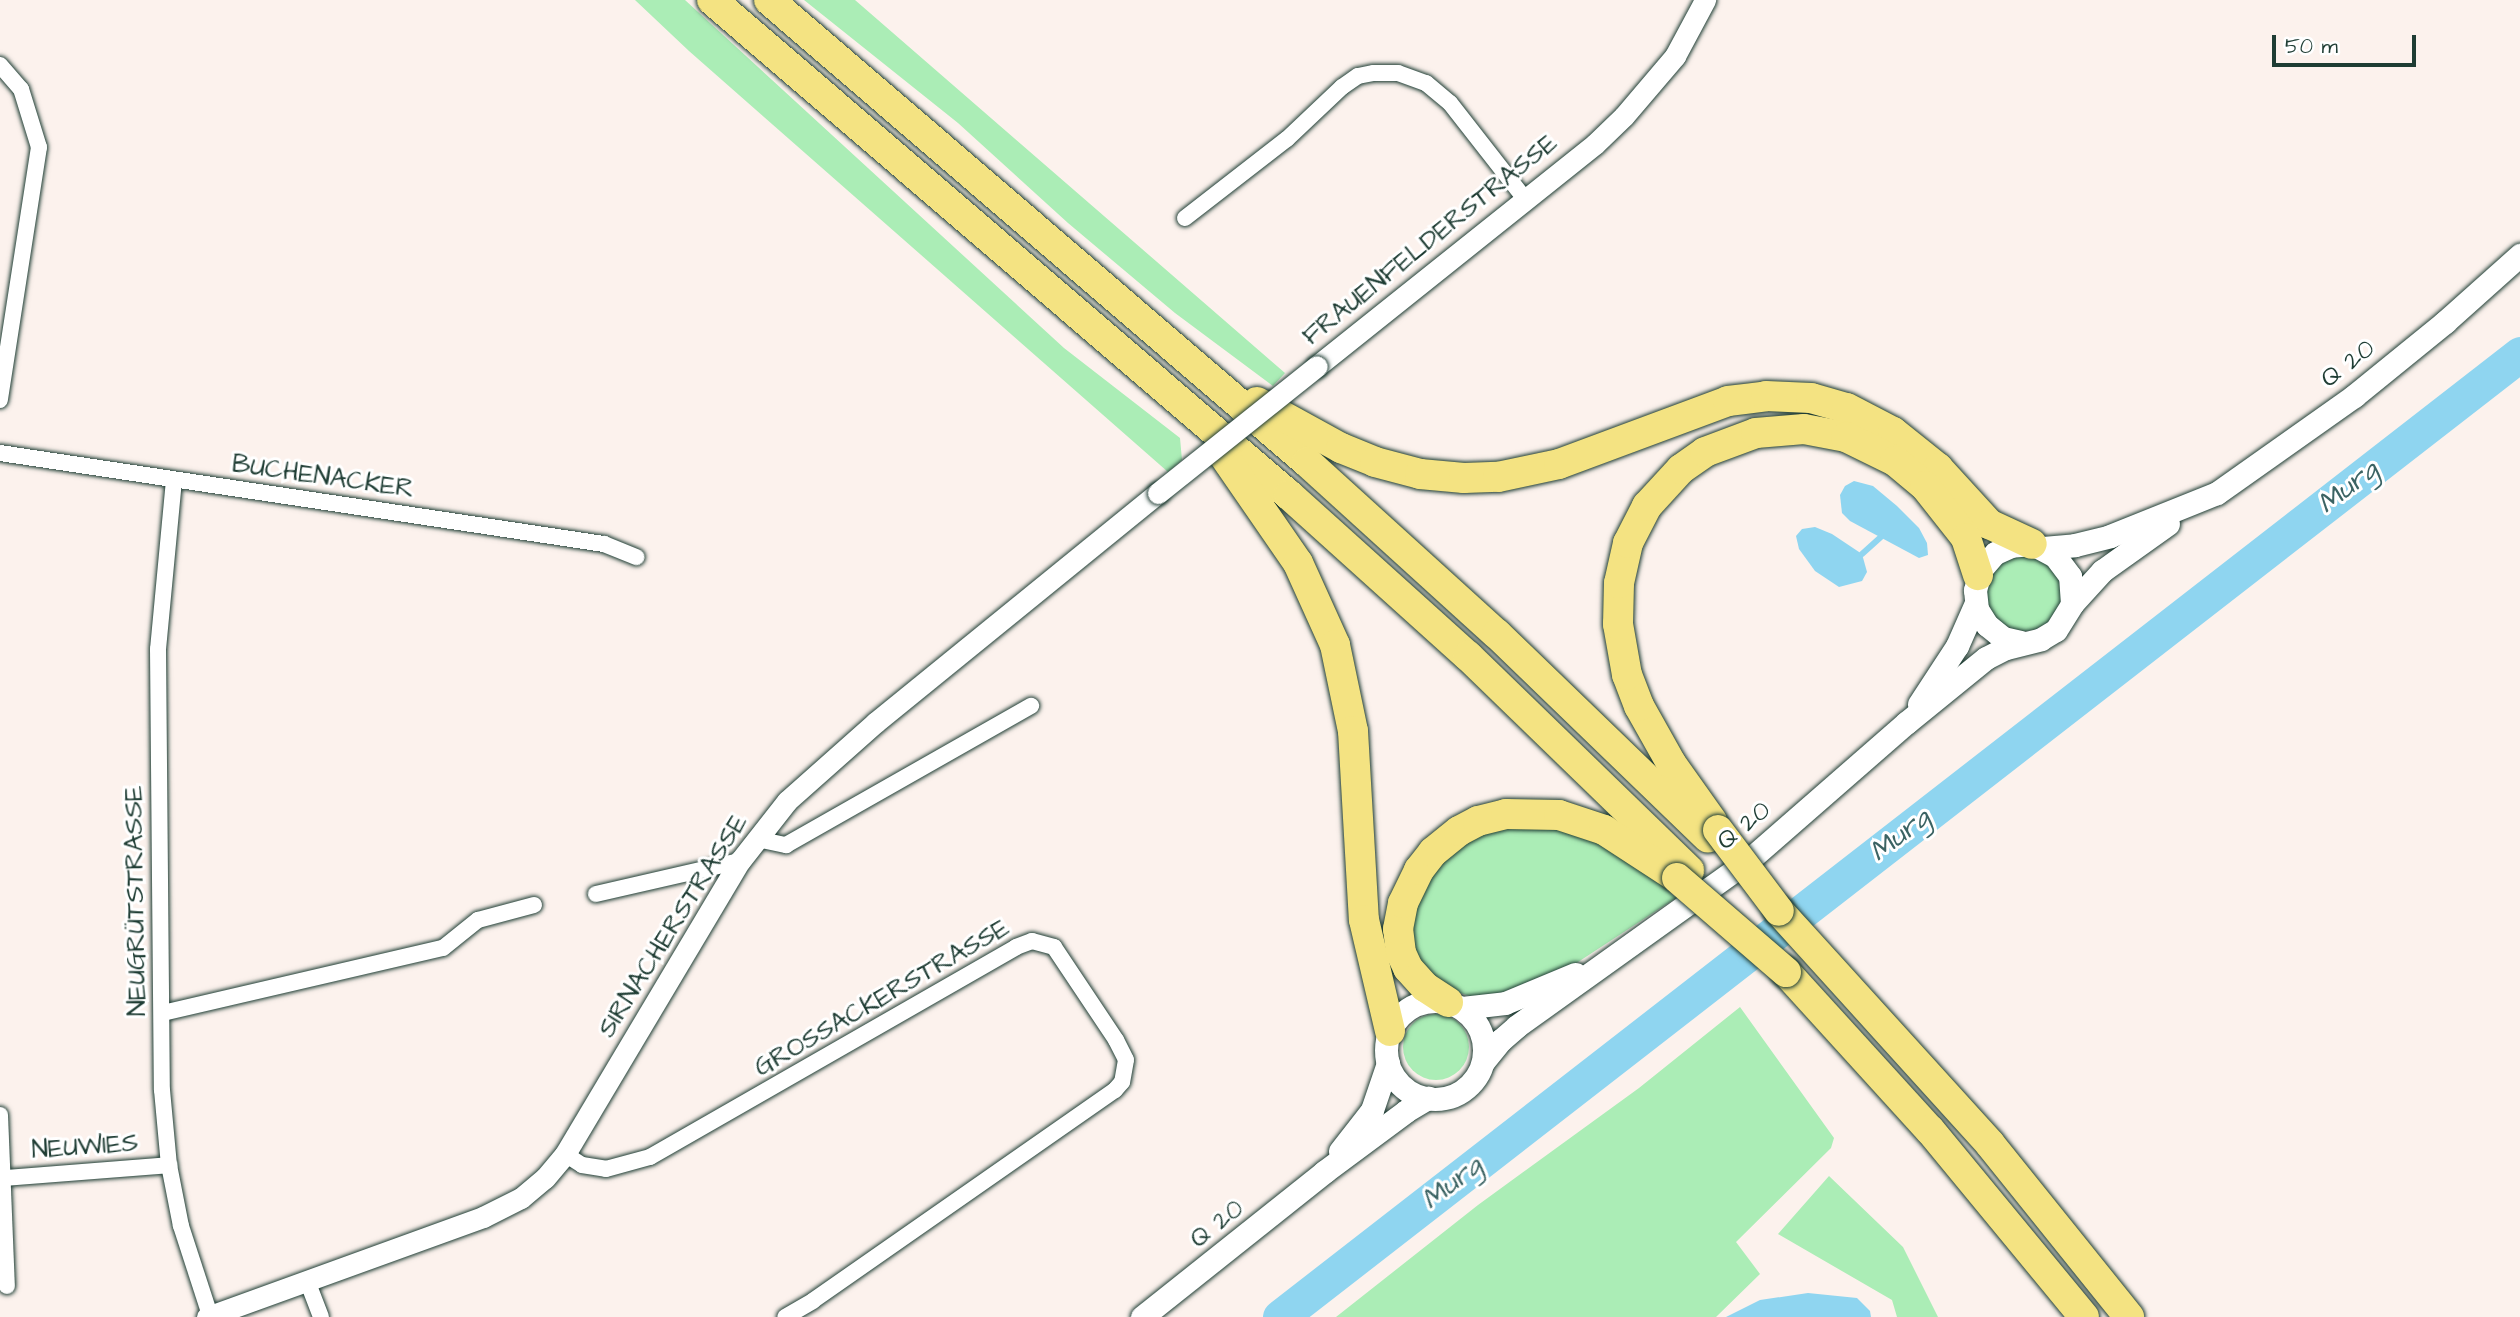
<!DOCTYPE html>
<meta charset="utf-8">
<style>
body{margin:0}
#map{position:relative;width:2520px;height:1317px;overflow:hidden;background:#fcf2ed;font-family:"Architects Daughter",sans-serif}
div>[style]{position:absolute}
.green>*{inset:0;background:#abedb6}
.round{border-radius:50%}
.water>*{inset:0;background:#8fd5f0}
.stream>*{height:6px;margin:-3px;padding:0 3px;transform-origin:3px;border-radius:3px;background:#8fd5f0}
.river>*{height:35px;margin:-17.5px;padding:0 17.5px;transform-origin:17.5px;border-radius:17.5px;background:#8fd5f0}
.roads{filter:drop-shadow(0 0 2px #1f3d34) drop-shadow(0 0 2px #1f3d34)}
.minor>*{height:16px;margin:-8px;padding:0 8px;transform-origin:8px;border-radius:8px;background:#fff}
.tertiary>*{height:21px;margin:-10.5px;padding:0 10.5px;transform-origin:10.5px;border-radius:10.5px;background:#fff}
.secondary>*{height:23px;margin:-11.5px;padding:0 11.5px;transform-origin:11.5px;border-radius:11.5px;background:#fff}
.secondary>.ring{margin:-11.5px;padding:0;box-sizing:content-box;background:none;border:23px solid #fff;border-radius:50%}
.motorway>*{height:30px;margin:-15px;padding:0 15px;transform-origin:15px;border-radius:15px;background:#f4e382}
.bridges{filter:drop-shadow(0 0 2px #1f3d34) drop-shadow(0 0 2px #1f3d34)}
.tertiary-bridge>*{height:21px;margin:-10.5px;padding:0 10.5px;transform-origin:10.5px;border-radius:10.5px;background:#fff}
.motorway-bridge>*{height:30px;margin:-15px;padding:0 15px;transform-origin:15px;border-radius:15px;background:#f4e382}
span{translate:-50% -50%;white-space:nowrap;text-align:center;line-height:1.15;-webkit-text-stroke:6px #fff;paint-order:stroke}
.street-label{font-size:26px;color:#1f3d34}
.water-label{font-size:28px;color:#3b6363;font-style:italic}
.scale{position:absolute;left:2272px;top:35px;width:144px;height:32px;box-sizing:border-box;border:4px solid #1f3d34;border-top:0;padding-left:9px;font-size:21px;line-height:24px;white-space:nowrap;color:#1f3d34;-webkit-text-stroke:5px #fff;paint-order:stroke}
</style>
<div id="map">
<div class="green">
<i style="clip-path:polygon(635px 0,685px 0,1064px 348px,1180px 438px,1182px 460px,1168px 472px,689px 51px)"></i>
<i style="clip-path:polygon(804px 0,855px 0,1285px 373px,1273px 386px,1175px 313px,1068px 223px,958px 123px)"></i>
<i class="round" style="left:1986px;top:555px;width:76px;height:76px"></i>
<i style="clip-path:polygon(1554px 823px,1628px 854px,1676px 898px,1575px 964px,1497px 996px,1473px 997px,1454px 991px,1434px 978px,1418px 958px,1410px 934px,1414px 902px,1434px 869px,1484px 830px)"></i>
<i style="clip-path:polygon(1740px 1007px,1834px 1138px,1831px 1148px,1736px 1242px,1760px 1274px,1716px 1317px,1336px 1317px,1478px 1205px,1639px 1088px)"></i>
<i class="round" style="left:1403px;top:1014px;width:66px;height:66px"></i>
<i style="clip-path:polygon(1829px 1176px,1903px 1247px,1938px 1317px,1897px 1317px,1892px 1300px,1778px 1234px)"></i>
</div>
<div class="water">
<i style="clip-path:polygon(1854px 481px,1873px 486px,1897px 506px,1919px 528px,1927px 543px,1928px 555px,1919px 558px,1850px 521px,1842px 513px,1840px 495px,1845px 486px)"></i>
<i style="clip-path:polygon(1815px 527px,1832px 534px,1862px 554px,1867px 572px,1862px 581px,1839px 587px,1815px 571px,1799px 549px,1796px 536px,1802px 529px)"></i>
<i style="clip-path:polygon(1808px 1293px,1857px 1298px,1870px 1311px,1871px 1317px,1726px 1317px,1760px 1300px)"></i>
</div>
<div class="stream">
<i style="left:1862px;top:554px;width:25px;rotate:-42deg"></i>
</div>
<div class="river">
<i style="left:1280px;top:1317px;width:1570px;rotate:-37.83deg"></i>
</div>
<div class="roads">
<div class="minor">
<i style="left:0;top:65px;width:32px;rotate:49deg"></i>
<i style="left:21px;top:89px;width:61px;rotate:72.8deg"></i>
<i style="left:39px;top:147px;width:256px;rotate:98.8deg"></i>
<i style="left:1185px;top:218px;width:129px;rotate:-37.8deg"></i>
<i style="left:1287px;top:139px;width:76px;rotate:-43.4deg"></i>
<i style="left:1342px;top:87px;width:19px;rotate:-35deg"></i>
<i style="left:1358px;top:76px;width:16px;rotate:-11deg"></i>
<i style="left:1374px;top:73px;width:24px"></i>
<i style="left:1398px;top:73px;width:30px;rotate:20deg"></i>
<i style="left:1426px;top:83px;width:31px;rotate:40deg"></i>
<i style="left:1450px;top:103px;width:122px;rotate:52deg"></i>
<i style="left:0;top:453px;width:611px;rotate:8.57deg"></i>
<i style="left:604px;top:544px;width:35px;rotate:22deg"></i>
<i style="left:174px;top:480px;width:170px;rotate:95.4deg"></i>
<i style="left:158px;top:649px;width:441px;rotate:89.5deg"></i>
<i style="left:162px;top:1090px;width:75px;rotate:84.7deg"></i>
<i style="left:169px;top:1165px;width:62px;rotate:78.9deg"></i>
<i style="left:181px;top:1226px;width:94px;rotate:72deg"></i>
<i style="left:757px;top:839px;width:30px;rotate:12deg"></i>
<i style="left:786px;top:845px;width:282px;rotate:-29.6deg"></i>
<i style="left:596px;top:894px;width:148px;rotate:-12.9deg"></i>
<i style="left:163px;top:1013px;width:287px;rotate:-13.1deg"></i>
<i style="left:443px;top:948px;width:45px;rotate:-38.7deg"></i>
<i style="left:478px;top:920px;width:58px;rotate:-15deg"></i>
<i style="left:0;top:1115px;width:171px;rotate:87.7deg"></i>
<i style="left:565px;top:1154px;width:20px;rotate:33deg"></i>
<i style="left:582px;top:1165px;width:24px;rotate:9deg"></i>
<i style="left:606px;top:1169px;width:46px;rotate:-15.3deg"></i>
<i style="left:650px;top:1157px;width:422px;rotate:-29.8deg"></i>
<i style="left:1016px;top:947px;width:17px;rotate:-21deg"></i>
<i style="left:1032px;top:941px;width:23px;rotate:15deg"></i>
<i style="left:1054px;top:947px;width:112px;rotate:56.3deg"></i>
<i style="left:1116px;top:1040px;width:22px;rotate:63deg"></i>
<i style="left:1126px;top:1060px;width:22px;rotate:100deg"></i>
<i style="left:1122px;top:1082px;width:11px;rotate:131deg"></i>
<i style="left:1115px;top:1090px;width:368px;rotate:145.1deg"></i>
<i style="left:813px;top:1301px;width:32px;rotate:150deg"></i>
<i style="left:5px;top:1178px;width:165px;rotate:-4.5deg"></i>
<i style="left:308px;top:1283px;width:36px;rotate:69deg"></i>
</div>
<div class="tertiary">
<i style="left:1317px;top:366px;width:356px;rotate:-38.6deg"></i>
<i style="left:1595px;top:144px;width:40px;rotate:-44deg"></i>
<i style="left:1624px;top:116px;width:79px;rotate:-49.6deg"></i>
<i style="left:1675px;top:56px;width:64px;rotate:-61.8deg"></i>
<i style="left:207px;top:1317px;width:294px;rotate:-19.9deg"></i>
<i style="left:483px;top:1217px;width:42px;rotate:-26.6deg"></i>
<i style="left:521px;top:1198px;width:31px;rotate:-40deg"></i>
<i style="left:545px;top:1178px;width:31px;rotate:-50deg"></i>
<i style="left:565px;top:1154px;width:341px;rotate:-59.2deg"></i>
<i style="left:740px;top:861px;width:76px;rotate:-51.9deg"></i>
<i style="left:787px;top:801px;width:119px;rotate:-41.6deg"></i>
<i style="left:876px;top:722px;width:363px;rotate:-39.1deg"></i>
</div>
<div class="secondary">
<i style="left:2043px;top:548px;width:32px;rotate:-5deg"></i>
<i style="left:2075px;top:545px;width:36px;rotate:-14deg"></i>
<i style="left:2110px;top:536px;width:115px;rotate:-21.9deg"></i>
<i style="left:2217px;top:493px;width:168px;rotate:-35.3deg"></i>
<i style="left:2354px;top:396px;width:117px;rotate:-39.1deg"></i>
<i style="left:2445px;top:322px;width:101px;rotate:-41.8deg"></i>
<i style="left:2072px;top:604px;width:45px;rotate:-47.7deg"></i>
<i style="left:2102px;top:571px;width:81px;rotate:-35.5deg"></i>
<i style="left:1919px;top:704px;width:69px;rotate:-56.8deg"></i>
<i style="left:1957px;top:646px;width:47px;rotate:-66.2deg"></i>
<i class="ring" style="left:1386px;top:1001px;width:75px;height:75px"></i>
<i style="left:1462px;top:1008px;width:43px;rotate:-6.6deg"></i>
<i style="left:1505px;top:1003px;width:76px;rotate:-22.5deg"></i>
<i style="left:1483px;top:1062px;width:28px;rotate:-51deg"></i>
<i style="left:1501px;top:1040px;width:21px;rotate:-41deg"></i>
<i style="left:1517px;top:1026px;width:287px;rotate:-35.6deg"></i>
<i style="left:1750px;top:859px;width:207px;rotate:-41.1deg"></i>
<i style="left:1906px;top:723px;width:103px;rotate:-39.1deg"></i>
<i style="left:1986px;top:658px;width:22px;rotate:-27deg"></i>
<i style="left:2006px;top:648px;width:36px;rotate:-14deg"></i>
<i style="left:2041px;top:639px;width:17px;rotate:-31deg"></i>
<i style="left:2056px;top:630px;width:31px;rotate:-58deg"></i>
<i style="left:2072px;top:604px;width:28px;rotate:-94deg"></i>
<i style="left:2070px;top:576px;width:25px;rotate:-127deg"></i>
<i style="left:2055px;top:556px;width:26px;rotate:-152deg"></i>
<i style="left:2032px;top:544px;width:21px;rotate:175deg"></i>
<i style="left:2011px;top:546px;width:17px;rotate:156deg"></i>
<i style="left:1995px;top:553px;width:21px;rotate:131deg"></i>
<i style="left:1981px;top:569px;width:22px;rotate:106deg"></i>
<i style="left:1975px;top:590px;width:19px;rotate:84deg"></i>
<i style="left:1977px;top:609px;width:19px;rotate:58deg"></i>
<i style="left:1987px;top:625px;width:21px;rotate:39deg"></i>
<i style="left:2003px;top:638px;width:18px;rotate:13deg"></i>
<i style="left:1340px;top:1151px;width:52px;rotate:-52deg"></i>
<i style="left:1372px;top:1110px;width:50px;rotate:-71.2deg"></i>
<i style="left:1142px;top:1317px;width:233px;rotate:-38.5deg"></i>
<i style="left:1324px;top:1172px;width:102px;rotate:-36.6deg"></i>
<i style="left:1406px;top:1111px;width:26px;rotate:-31deg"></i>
</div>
<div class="motorway">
<i style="left:712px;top:0;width:760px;rotate:40.63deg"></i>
<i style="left:1289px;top:495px;width:241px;rotate:42deg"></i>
<i style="left:1468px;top:656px;width:308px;rotate:44.1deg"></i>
<i style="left:769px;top:0;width:709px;rotate:40.65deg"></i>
<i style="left:1307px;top:462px;width:256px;rotate:42.2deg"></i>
<i style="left:1497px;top:634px;width:293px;rotate:44deg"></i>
<i style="left:1257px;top:402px;width:96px;rotate:28.7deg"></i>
<i style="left:1341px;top:448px;width:37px;rotate:22deg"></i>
<i style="left:1375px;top:462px;width:47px;rotate:14.9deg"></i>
<i style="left:1420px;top:474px;width:44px;rotate:5.2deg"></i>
<i style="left:1464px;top:478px;width:34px;rotate:-2deg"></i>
<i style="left:1498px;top:477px;width:62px;rotate:-12deg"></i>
<i style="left:1559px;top:464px;width:180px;rotate:-20.4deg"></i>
<i style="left:1728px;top:401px;width:38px;rotate:-7deg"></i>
<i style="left:1766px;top:396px;width:45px;rotate:2.5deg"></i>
<i style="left:1811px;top:398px;width:37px;rotate:16deg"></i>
<i style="left:1847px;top:408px;width:52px;rotate:27.6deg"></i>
<i style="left:1893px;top:432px;width:58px;rotate:38.7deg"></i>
<i style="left:1938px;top:468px;width:76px;rotate:47.7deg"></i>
<i style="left:1989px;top:524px;width:47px;rotate:24.9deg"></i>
<i style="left:1220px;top:450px;width:137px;rotate:55.4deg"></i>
<i style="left:1298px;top:563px;width:90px;rotate:65.7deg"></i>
<i style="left:1335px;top:645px;width:88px;rotate:78.2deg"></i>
<i style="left:1353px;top:731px;width:189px;rotate:86.7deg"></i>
<i style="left:1364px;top:920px;width:114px;rotate:76.8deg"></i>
<i style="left:1712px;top:821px;width:71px;rotate:-125.3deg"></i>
<i style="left:1671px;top:763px;width:65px;rotate:-119.3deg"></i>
<i style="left:1639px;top:706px;width:33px;rotate:-111deg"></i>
<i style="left:1627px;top:675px;width:52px;rotate:-100deg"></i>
<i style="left:1618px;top:624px;width:41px;rotate:-88.6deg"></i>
<i style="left:1619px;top:583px;width:41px;rotate:-77.3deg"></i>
<i style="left:1628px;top:543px;width:42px;rotate:-62.8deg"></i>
<i style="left:1647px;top:506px;width:50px;rotate:-47.4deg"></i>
<i style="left:1681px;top:469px;width:29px;rotate:-35deg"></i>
<i style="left:1705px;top:452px;width:54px;rotate:-20.4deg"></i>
<i style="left:1756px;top:433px;width:48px;rotate:-4.8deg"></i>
<i style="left:1804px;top:429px;width:43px;rotate:10.8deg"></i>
<i style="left:1846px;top:437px;width:55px;rotate:26.1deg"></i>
<i style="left:1895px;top:461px;width:39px;rotate:40deg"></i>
<i style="left:1925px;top:486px;width:66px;rotate:51.7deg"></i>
<i style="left:1966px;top:538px;width:39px;rotate:72deg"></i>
<i style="left:1779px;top:911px;width:314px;rotate:47.8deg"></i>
<i style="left:1990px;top:1144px;width:222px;rotate:51.2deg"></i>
<i style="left:1786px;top:972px;width:214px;rotate:47.7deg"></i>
<i style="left:1930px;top:1130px;width:242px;rotate:50.5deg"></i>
<i style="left:1448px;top:1002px;width:27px;rotate:-147deg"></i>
<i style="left:1425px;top:987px;width:25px;rotate:-132deg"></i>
<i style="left:1408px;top:968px;width:17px;rotate:-115deg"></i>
<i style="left:1401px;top:953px;width:24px;rotate:-97deg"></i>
<i style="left:1398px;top:929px;width:26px;rotate:-79deg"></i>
<i style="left:1403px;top:903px;width:37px;rotate:-64deg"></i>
<i style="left:1419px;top:870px;width:23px;rotate:-52deg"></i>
<i style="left:1433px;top:852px;width:33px;rotate:-39deg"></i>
<i style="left:1459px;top:831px;width:21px;rotate:-28deg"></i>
<i style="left:1478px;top:821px;width:29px;rotate:-14deg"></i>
<i style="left:1506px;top:814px;width:53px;rotate:1.1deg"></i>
<i style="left:1559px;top:815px;width:47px;rotate:18.4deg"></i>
<i style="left:1604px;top:830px;width:82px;rotate:33.1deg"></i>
</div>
</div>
<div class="bridges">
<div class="tertiary-bridge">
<i style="left:1158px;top:493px;width:203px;rotate:-38.6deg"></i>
</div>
<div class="motorway-bridge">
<i style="left:1718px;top:830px;width:101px;rotate:53deg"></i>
<i style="left:1677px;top:878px;width:144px;rotate:40.8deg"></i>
</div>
</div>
<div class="street-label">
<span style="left:1430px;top:240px;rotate:-39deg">FRAUENFELDERSTRASSE</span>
<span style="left:2348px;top:364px;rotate:-38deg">Q 20</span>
<span style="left:323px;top:477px;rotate:8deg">BUCHENACKER</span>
<span style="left:1744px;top:826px;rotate:-39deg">Q 20</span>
<span style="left:136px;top:901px;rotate:-91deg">NEUGRÜTSTRASSE</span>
<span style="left:673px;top:926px;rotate:-58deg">SIRNACHERSTRASSE</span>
<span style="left:882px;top:998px;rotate:-30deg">GROSSACKERSTRASSE</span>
<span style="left:85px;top:1147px;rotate:-4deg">NEUWIES</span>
<span style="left:1217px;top:1224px;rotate:-38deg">Q 20</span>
</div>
<div class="water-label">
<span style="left:2348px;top:487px;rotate:-38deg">Murg</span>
<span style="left:1900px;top:835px;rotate:-38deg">Murg</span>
<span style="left:1452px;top:1183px;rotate:-38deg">Murg</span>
</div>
<div class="scale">50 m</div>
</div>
